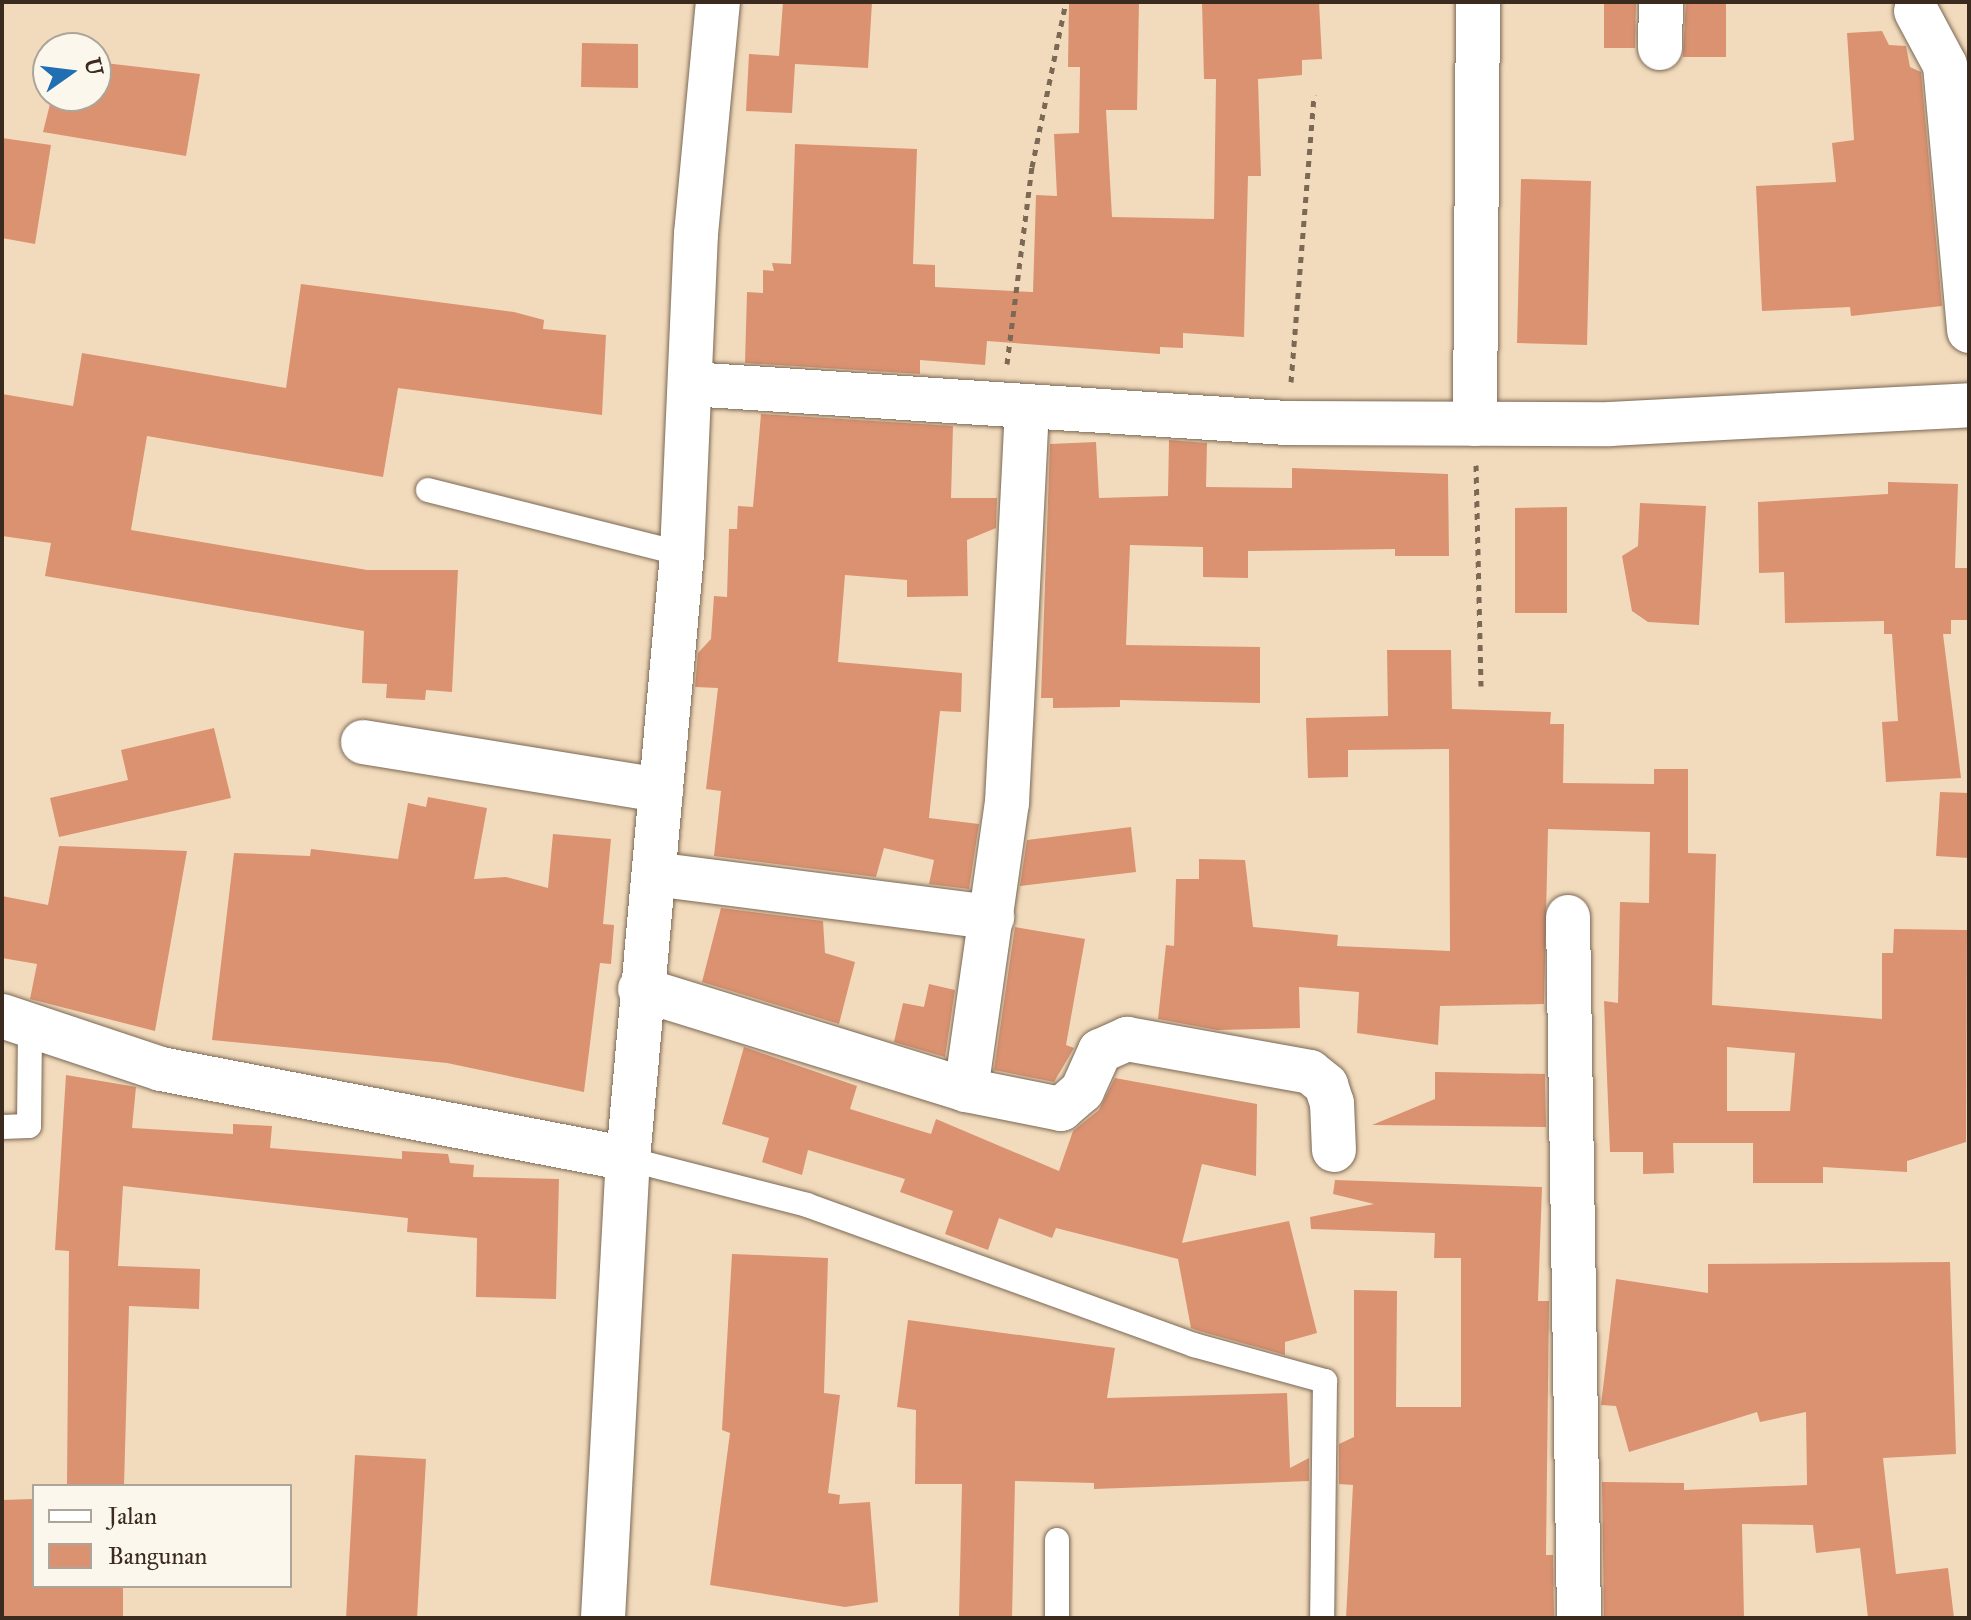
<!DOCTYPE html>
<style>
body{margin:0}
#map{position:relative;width:1971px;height:1620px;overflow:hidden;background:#f2dbbc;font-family:"IM FELL Great Primer",serif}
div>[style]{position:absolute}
.building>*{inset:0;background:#da9271}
.path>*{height:5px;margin-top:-2.5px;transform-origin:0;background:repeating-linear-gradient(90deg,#7b6855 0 6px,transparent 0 12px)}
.roads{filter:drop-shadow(0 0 2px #7b6855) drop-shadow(0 0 2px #7b6855)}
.service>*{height:24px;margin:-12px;padding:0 12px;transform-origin:12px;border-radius:12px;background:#fff}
.minor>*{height:44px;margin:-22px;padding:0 22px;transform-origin:22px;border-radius:22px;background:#fff}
.tertiary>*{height:44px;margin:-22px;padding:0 22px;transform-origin:22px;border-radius:22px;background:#fff}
span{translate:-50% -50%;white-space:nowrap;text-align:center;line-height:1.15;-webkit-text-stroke:8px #fbf7ec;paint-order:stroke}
.frame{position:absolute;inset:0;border:4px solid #3b2a1e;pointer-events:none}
.legend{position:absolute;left:32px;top:1484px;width:260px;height:104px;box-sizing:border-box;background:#fbf7ec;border:2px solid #aea59a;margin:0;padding:10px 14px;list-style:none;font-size:24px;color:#3b2a1e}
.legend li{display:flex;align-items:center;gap:16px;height:40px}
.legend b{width:40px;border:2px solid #aea59a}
.north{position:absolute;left:32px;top:32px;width:80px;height:80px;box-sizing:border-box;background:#fbf7ec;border:2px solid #aea59a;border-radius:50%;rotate:76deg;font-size:22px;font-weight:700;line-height:32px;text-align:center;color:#3b2a1e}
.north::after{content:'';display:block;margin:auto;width:28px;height:36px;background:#1f6fb2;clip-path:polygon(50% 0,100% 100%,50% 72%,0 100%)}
</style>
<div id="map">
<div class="building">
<i style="clip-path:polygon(783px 2px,872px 2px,868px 68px,795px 64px,792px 113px,746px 111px,749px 54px,779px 56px)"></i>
<i style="clip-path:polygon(1069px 2px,1139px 2px,1137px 110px,1106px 110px,1112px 217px,1214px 219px,1216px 79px,1204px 79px,1202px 2px,1319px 2px,1322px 59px,1302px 60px,1302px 75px,1258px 79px,1261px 176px,1248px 176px,1244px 337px,1183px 333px,1183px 348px,1160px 347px,1160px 354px,987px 341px,985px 365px,920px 360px,920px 374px,745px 363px,747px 292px,763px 293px,763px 270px,774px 271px,772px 263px,791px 264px,795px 144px,917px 149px,913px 264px,935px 265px,935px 287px,1033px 292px,1036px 195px,1057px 196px,1054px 134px,1079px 133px,1080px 67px,1068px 67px)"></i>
<i style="clip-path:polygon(1604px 2px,1636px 2px,1635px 48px,1604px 48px)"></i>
<i style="clip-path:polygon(1686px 2px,1726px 2px,1726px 57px,1683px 57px)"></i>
<i style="clip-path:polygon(1882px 31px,1889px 45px,1906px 46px,1910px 67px,1921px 72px,1942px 306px,1851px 316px,1850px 307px,1762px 311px,1756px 186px,1836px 182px,1832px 143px,1854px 140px,1847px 33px)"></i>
<i style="clip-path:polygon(582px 43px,638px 44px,638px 88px,581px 87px)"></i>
<i style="clip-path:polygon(96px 62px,200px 74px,186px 156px,43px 132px,52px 96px,96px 96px)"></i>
<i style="clip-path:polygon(2px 138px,51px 145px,35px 244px,2px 238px)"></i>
<i style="clip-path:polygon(1521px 179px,1591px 181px,1587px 345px,1517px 343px)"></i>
<i style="clip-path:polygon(301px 284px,514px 312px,544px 320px,543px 329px,606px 335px,602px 415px,398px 388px,383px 477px,147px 436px,131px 530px,367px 570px,458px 570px,452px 692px,426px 690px,425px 700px,386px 698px,387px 684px,362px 683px,364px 631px,45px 576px,51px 543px,2px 536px,2px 394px,73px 406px,82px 353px,286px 388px)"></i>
<i style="clip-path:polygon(761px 414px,953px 426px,951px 498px,997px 498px,996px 528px,967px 540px,968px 596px,907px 597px,907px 580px,845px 575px,838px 662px,962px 673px,961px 712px,940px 711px,929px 818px,979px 824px,969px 889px,929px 884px,934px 860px,884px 848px,876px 877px,714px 856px,721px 791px,706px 789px,718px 688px,695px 687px,698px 653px,711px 639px,714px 596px,727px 597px,729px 529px,737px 529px,738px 506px,753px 507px)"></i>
<i style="clip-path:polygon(1169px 440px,1207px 443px,1206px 487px,1292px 488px,1292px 468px,1448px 474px,1449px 556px,1395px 556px,1395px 549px,1248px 551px,1248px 578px,1203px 577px,1203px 547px,1130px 545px,1126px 645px,1260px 647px,1260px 703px,1120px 700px,1120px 707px,1053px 708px,1053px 698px,1041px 698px,1050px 444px,1096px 442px,1099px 498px,1168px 496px)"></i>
<i style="clip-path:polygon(1888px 482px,1958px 484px,1955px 568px,1969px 568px,1969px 620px,1951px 620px,1951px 634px,1943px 634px,1961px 778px,1886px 782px,1882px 722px,1898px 721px,1892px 634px,1884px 634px,1884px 621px,1785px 623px,1784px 572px,1759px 573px,1758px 502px,1888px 494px)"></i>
<i style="clip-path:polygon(1640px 503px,1706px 506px,1699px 625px,1648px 622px,1632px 611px,1622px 556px,1638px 546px)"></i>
<i style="clip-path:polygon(1567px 507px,1567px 613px,1515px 613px,1515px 508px)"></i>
<i style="clip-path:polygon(evenodd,1387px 650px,1451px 650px,1452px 709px,1551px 712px,1550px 724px,1564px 724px,1563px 783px,1654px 784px,1654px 769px,1688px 769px,1688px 853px,1716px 854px,1712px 1005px,1882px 1019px,1882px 953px,1893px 953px,1894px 929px,1967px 930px,1966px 1142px,1907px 1161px,1907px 1172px,1823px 1167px,1823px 1183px,1753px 1183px,1753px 1143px,1673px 1143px,1674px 1173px,1643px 1174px,1643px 1152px,1610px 1152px,1604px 1001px,1618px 1003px,1620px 902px,1649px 903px,1650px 832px,1548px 829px,1544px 1004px,1440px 1006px,1438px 1045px,1357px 1033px,1359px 992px,1299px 987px,1300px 1028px,1217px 1030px,1158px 1019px,1166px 945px,1174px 946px,1176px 879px,1199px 879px,1199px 859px,1245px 860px,1253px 927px,1338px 935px,1337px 946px,1450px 951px,1449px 749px,1348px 750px,1348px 777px,1308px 778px,1306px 718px,1388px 716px,1387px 650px,1727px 1047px,1795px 1053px,1790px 1111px,1727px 1111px,1727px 1047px)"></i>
<i style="clip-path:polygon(214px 728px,231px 798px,59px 837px,50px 798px,128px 780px,121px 750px)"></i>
<i style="clip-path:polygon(1940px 792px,1969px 793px,1969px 858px,1936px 856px)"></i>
<i style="clip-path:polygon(428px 797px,487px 808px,474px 879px,506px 877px,548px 888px,553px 834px,611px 839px,603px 924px,614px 925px,611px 964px,600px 963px,584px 1092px,447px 1063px,212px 1040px,234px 853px,310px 856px,311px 849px,398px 859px,408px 803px,426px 807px)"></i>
<i style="clip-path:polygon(1131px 827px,1136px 872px,1020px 886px,1027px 840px)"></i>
<i style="clip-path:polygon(59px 846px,187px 851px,155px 1031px,30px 999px,37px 964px,2px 958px,2px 896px,48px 905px)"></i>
<i style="clip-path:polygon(721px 908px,823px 921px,825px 953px,855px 962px,839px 1024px,702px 982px)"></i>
<i style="clip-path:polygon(1015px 927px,1085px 939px,1066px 1045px,1074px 1048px,1054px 1082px,994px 1070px)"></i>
<i style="clip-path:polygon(929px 984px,955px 990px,945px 1057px,894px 1042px,903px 1003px,924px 1007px)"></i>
<i style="clip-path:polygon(744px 1047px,857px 1086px,850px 1109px,931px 1134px,936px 1119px,1059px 1171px,1073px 1131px,1099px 1110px,1115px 1078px,1257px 1104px,1256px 1176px,1202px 1164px,1182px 1243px,1289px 1221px,1317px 1333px,1285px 1342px,1285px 1355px,1199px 1331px,1191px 1328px,1178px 1259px,1056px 1228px,1052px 1238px,999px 1218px,988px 1250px,945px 1234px,953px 1211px,900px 1192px,905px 1179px,808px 1150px,802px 1175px,762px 1162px,769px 1138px,722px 1124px)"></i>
<i style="clip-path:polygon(1435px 1072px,1545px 1074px,1546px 1127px,1372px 1125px,1435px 1099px)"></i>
<i style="clip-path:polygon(66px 1075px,136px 1087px,132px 1128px,233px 1134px,233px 1124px,272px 1126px,270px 1148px,402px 1159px,402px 1151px,448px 1154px,450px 1163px,474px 1165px,473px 1177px,559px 1179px,556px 1299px,476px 1297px,477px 1238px,407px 1232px,408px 1218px,123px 1186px,118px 1266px,200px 1269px,199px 1309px,129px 1306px,124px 1486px,67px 1486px,69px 1251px,55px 1250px)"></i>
<i style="clip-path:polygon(1335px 1180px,1542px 1187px,1538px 1301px,1549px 1301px,1546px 1555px,1553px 1555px,1554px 1618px,1346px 1618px,1353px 1485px,1339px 1484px,1339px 1444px,1354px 1437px,1354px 1290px,1397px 1291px,1396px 1407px,1461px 1407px,1461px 1258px,1434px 1258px,1435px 1233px,1311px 1229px,1310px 1217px,1374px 1204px,1333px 1194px)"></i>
<i style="clip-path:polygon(732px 1254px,828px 1258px,824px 1393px,840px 1395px,828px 1493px,840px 1495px,839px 1504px,870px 1502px,878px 1602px,845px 1607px,710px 1585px,730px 1433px,722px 1430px)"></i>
<i style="clip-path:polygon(1950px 1262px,1956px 1454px,1883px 1458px,1896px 1574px,1948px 1568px,1954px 1618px,1868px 1618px,1860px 1548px,1816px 1553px,1813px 1525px,1742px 1524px,1744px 1618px,1604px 1618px,1602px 1482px,1684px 1483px,1684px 1490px,1807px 1485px,1806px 1412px,1760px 1422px,1757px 1412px,1629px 1452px,1616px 1406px,1601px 1405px,1616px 1279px,1708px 1293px,1708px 1264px)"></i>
<i style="clip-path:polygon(908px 1320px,1115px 1348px,1107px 1398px,1287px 1393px,1290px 1468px,1309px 1458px,1309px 1481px,1094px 1489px,1094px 1483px,1015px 1481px,1012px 1618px,959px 1618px,962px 1484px,915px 1484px,916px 1410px,897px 1407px)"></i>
<i style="clip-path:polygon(355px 1455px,426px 1459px,417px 1618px,346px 1618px)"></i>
<i style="clip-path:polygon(33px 1499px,34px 1586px,123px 1586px,123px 1618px,2px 1618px,2px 1500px)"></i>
</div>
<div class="path">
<i style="left:1007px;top:364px;width:199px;rotate:-82.8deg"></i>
<i style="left:1032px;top:167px;width:168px;rotate:-78.4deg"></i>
<i style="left:1291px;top:382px;width:288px;rotate:-85.4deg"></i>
<i style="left:1476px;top:465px;width:221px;rotate:88.7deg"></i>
</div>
<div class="roads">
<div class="service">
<i style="left:428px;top:490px;width:262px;rotate:14.1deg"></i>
<i style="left:2px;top:1127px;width:27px;rotate:-2deg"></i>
<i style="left:29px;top:1126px;width:99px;rotate:-89.4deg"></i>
<i style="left:628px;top:1159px;width:185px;rotate:14.4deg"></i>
<i style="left:807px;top:1205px;width:412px;rotate:19.9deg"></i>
<i style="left:1194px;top:1345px;width:136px;rotate:15.4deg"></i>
<i style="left:1325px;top:1381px;width:237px;rotate:90.7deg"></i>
<i style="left:1057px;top:1618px;width:78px;rotate:-90deg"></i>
</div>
<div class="minor">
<i style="left:1916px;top:11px;width:61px;rotate:61.8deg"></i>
<i style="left:1945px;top:65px;width:267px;rotate:84.8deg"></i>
<i style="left:1660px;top:48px;width:46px;rotate:-88.8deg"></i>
<i style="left:690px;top:384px;width:598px;rotate:3.74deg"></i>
<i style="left:1287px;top:423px;width:323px;rotate:0.2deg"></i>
<i style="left:1610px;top:424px;width:360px;rotate:-3deg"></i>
<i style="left:1475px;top:424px;width:422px;rotate:-89.6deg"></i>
<i style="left:363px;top:742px;width:302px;rotate:9.2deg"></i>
<i style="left:654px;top:874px;width:341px;rotate:7.3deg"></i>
<i style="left:1568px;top:917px;width:701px;rotate:89.1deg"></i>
<i style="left:640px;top:989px;width:341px;rotate:17.2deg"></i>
<i style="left:966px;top:1090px;width:97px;rotate:11.3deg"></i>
<i style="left:1061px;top:1109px;width:28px;rotate:-41deg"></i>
<i style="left:1082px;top:1091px;width:44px;rotate:-65.8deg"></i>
<i style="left:1100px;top:1051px;width:30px;rotate:-24deg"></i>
<i style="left:1127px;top:1039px;width:186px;rotate:10.2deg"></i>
<i style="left:1310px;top:1072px;width:21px;rotate:39deg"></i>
<i style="left:1326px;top:1085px;width:19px;rotate:72deg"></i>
<i style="left:1332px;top:1103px;width:47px;rotate:87.6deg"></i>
<i style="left:2px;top:1016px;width:168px;rotate:18.4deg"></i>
<i style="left:161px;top:1069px;width:476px;rotate:10.9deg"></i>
<i style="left:966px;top:1090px;width:290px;rotate:-81.9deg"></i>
<i style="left:1007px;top:803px;width:396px;rotate:-87.1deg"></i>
</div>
<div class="tertiary">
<i style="left:603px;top:1618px;width:460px;rotate:-86.9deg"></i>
<i style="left:628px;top:1159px;width:607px;rotate:-84.9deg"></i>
<i style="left:682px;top:554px;width:320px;rotate:-87.5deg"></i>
<i style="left:696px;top:234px;width:233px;rotate:-84.6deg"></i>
</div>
</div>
<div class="frame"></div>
<ul class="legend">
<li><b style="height:10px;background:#fff"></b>Jalan</li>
<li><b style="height:22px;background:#da9271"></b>Bangunan</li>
</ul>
<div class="north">U</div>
</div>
